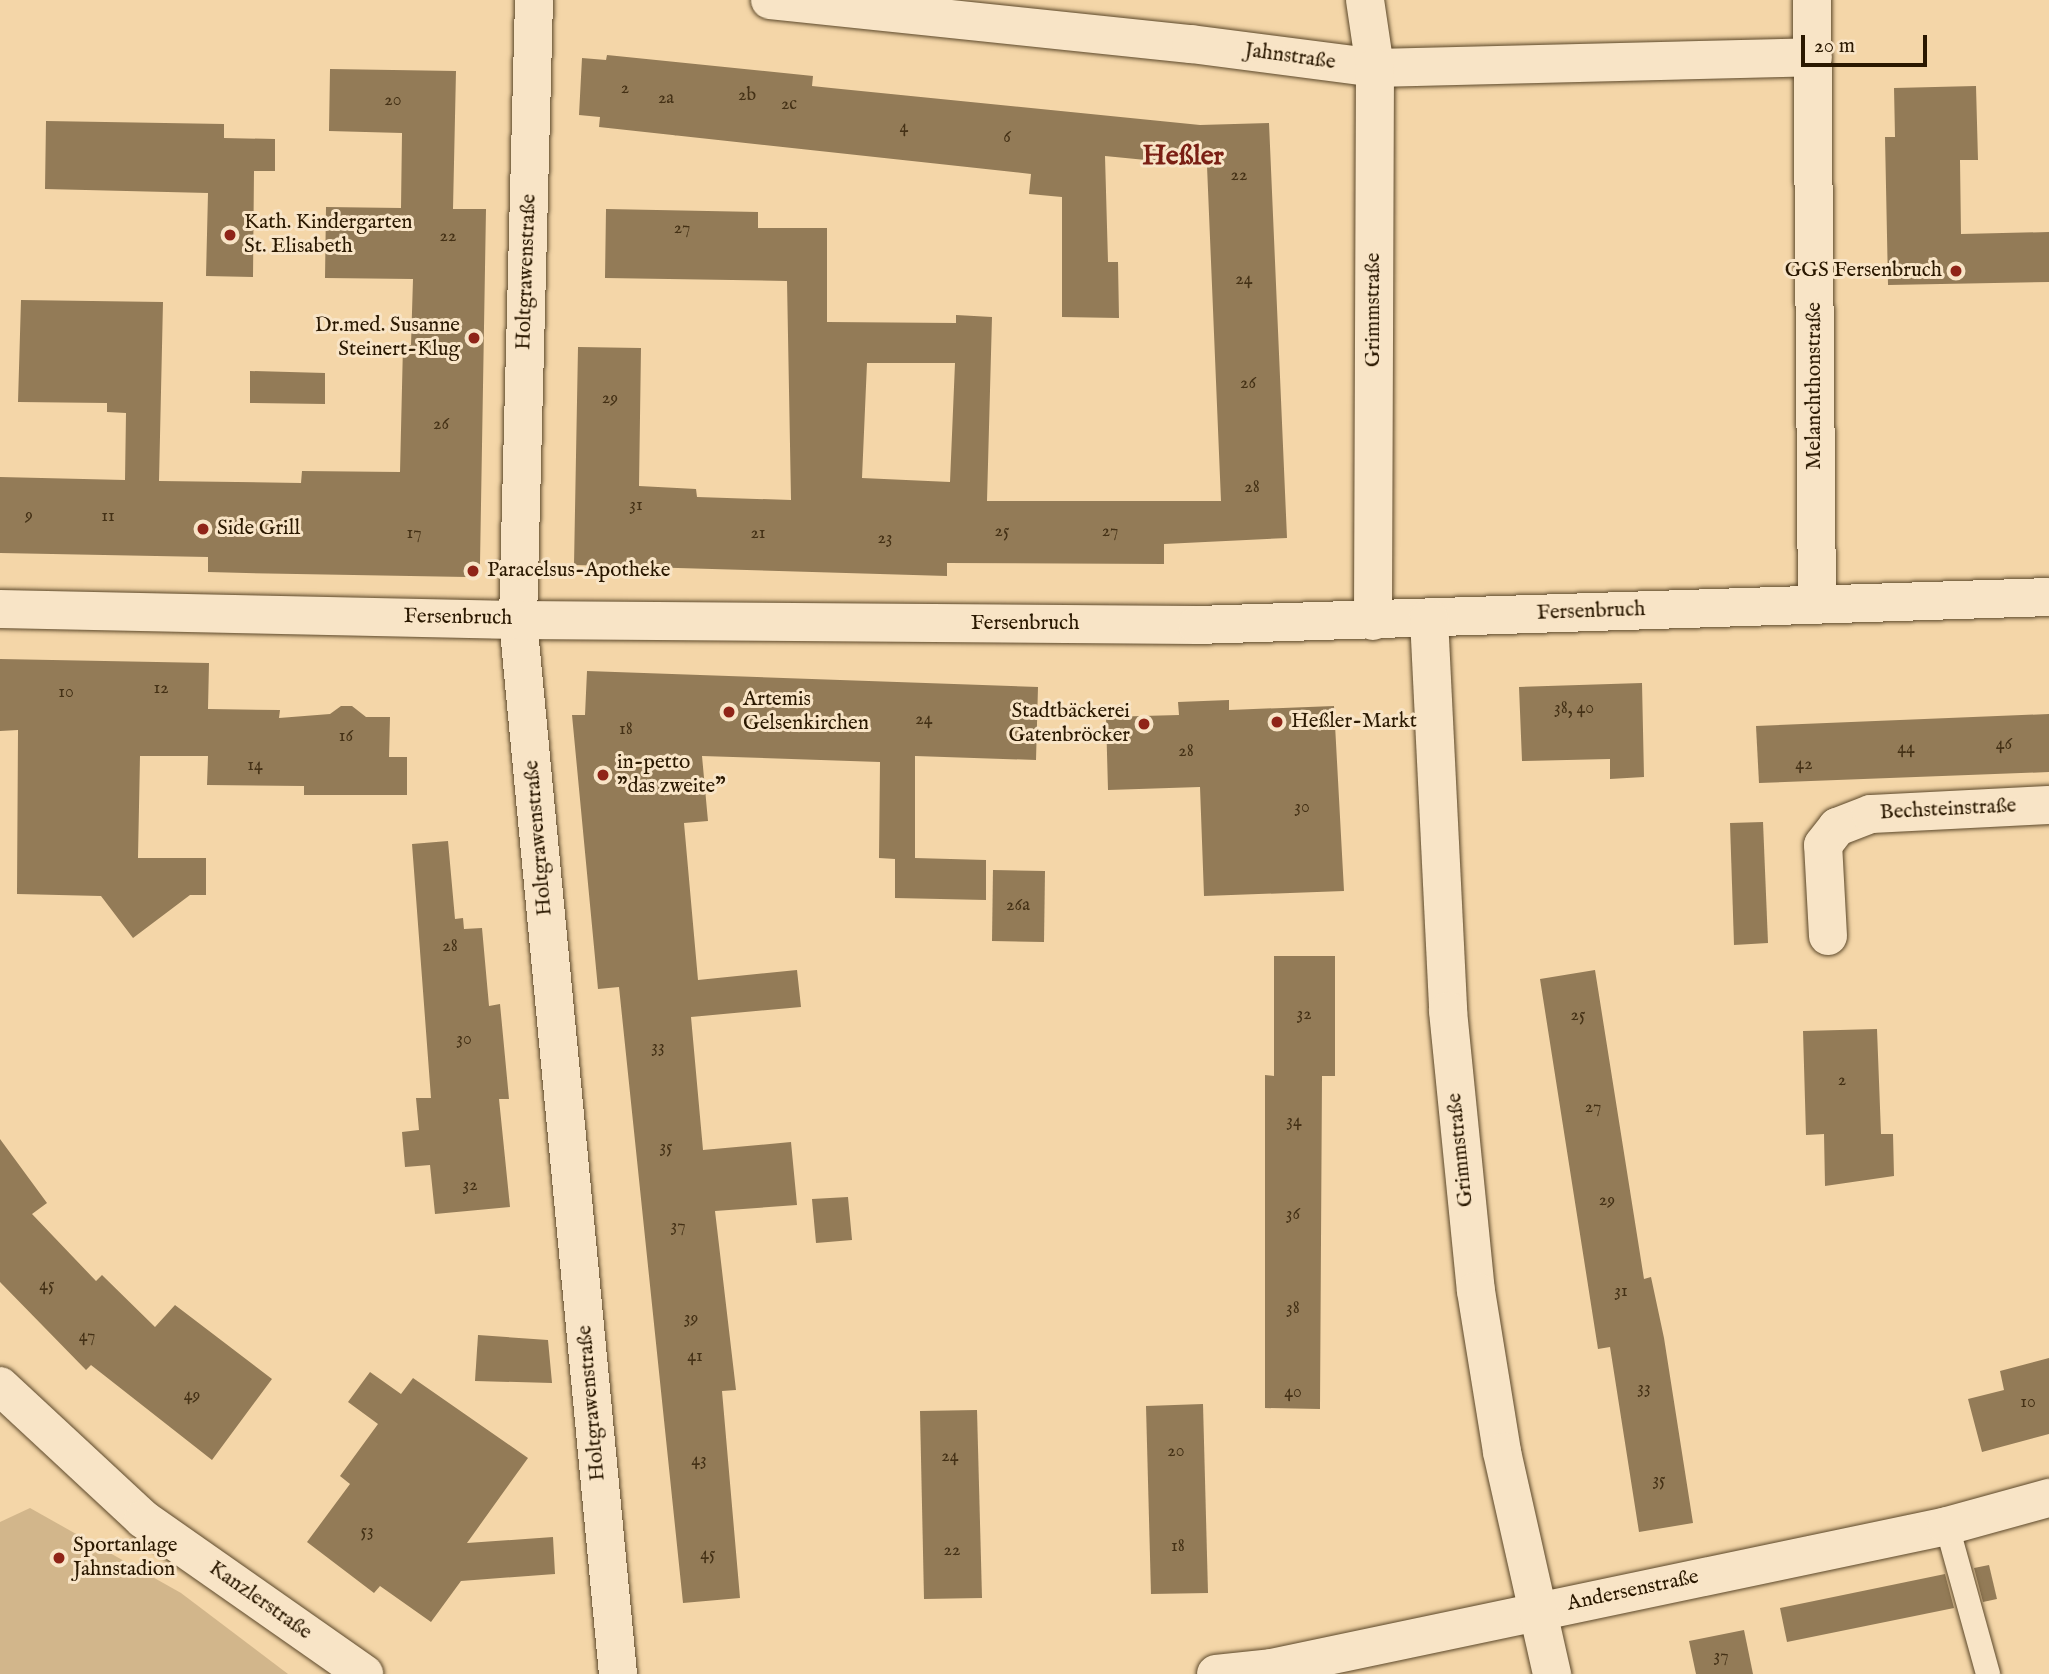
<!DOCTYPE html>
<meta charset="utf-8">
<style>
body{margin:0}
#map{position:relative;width:2049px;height:1674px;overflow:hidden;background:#f4d6a8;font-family:"IM FELL English",serif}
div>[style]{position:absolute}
.green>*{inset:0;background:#d2b68b}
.building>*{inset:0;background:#937b57}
.roads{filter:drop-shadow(0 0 2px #5c482a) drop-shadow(0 0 2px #5c482a)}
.service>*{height:24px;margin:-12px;padding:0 12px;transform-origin:12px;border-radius:12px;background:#f8e4c6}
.minor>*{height:38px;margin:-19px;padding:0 19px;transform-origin:19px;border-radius:19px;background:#f8e4c6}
.tertiary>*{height:38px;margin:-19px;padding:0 19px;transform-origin:19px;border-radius:19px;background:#f8e4c6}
.dots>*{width:19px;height:19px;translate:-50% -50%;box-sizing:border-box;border:4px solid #f8e4c6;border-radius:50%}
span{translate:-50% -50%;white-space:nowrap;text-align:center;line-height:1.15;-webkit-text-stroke:6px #f8e4c6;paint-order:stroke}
.number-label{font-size:18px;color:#443116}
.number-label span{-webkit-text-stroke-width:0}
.street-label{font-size:21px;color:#2a1800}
.poi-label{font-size:21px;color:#2a1800}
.left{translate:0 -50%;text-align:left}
.right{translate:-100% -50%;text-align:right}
.district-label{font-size:28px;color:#7a1f14;font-weight:700}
.scale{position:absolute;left:1801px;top:35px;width:126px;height:32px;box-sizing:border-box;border:4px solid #2a1800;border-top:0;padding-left:9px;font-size:21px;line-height:24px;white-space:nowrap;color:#2a1800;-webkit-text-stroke:5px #f8e4c6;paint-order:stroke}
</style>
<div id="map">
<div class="green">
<i style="clip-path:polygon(30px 1508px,181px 1593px,288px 1674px,0 1674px,0 1522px)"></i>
</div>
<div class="building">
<i style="clip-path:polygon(evenodd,607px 55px,813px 76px,812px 86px,831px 88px,1200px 125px,1269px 123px,1287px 538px,1164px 544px,1164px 564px,947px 563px,947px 576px,574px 565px,578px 347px,641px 348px,639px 486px,696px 489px,697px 497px,791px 500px,787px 281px,605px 278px,606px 209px,758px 212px,758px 228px,827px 228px,827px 322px,956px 323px,956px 315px,992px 317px,987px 501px,1221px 501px,1207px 166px,1105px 156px,1108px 262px,1118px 262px,1119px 318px,1062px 317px,1062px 197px,1029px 194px,1031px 174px,599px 127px,600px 117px,579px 115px,582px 58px,606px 60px,607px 55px,867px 363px,955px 363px,950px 482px,862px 478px,867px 363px)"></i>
<i style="clip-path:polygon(330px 69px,456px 71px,453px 209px,486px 209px,480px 564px,467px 577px,246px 573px,208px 572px,208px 557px,0 553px,0 477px,125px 480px,126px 413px,107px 412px,107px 403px,18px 402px,21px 300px,163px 302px,159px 481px,301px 483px,302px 471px,400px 472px,403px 345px,411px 345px,413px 279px,325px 278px,326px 207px,401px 208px,402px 133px,329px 131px)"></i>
<i style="clip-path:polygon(1976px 86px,1978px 160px,1960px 160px,1961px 234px,2049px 232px,2049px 282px,1888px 285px,1885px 137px,1895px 137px,1894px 88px)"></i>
<i style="clip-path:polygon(46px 121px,224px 124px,224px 138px,275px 139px,275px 171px,254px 171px,253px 277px,206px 276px,208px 193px,45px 189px)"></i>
<i style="clip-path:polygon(250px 371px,325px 373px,325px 404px,250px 403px)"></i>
<i style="clip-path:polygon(0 659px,209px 663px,208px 709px,280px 710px,279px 718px,330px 714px,341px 706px,352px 706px,366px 717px,390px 717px,389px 757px,407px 757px,407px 795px,304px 795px,304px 786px,207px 785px,208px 756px,140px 756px,138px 858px,206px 858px,206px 895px,190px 895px,133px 938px,101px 896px,17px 894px,18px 730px,0 731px)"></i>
<i style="clip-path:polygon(587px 671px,1038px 687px,1036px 760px,915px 756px,915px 858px,986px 860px,986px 900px,895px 898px,895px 859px,879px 858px,880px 762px,702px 756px,708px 821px,684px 823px,698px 980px,797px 970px,801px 1007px,691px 1017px,703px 1150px,791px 1142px,797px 1205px,715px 1211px,736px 1390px,722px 1391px,740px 1598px,683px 1603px,619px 987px,598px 989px,572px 715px,585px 715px)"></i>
<i style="clip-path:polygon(1642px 683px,1644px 777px,1610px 779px,1610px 759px,1522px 761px,1519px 687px)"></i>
<i style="clip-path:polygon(1229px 700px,1229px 710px,1334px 706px,1344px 891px,1204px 896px,1200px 787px,1108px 790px,1106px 717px,1179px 715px,1178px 702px)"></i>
<i style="clip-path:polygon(2049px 714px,2049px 772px,1759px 783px,1756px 726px)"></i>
<i style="clip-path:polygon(1763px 822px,1768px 943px,1734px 945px,1730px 823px)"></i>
<i style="clip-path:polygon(448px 841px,455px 919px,463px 918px,464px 929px,482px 928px,489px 1006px,500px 1004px,509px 1099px,499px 1099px,510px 1207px,435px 1214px,430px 1165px,405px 1167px,402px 1132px,419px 1130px,416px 1098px,431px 1098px,412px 844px)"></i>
<i style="clip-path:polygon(993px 870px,1045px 871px,1044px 942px,992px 941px)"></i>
<i style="clip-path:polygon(1274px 956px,1335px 956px,1335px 1076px,1322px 1076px,1320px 1409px,1265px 1408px,1265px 1075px,1274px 1076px)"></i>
<i style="clip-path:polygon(1595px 970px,1644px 1279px,1651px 1277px,1664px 1338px,1693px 1523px,1639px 1532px,1610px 1347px,1598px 1349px,1540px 979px)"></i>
<i style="clip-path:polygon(1877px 1029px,1881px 1134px,1893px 1134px,1894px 1176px,1825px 1186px,1824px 1134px,1806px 1135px,1803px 1031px)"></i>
<i style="clip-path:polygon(0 1139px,47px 1203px,32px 1214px,96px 1281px,102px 1275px,155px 1327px,175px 1305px,272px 1379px,212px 1460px,91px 1365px,86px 1370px,0 1282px)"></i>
<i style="clip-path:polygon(848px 1197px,852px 1240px,816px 1243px,812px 1199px)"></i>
<i style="clip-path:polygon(478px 1335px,548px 1340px,552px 1383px,475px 1381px)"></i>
<i style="clip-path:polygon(2049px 1358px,2049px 1434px,1982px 1452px,1968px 1399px,2004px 1390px,2000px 1371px)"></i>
<i style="clip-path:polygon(370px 1372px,401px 1394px,413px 1378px,528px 1458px,467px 1543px,553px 1537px,555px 1574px,461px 1581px,431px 1622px,380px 1586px,374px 1593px,307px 1542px,350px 1484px,340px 1476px,378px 1424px,348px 1402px)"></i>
<i style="clip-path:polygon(1203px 1404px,1208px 1593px,1151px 1594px,1146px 1406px)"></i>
<i style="clip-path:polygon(977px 1410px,982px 1598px,924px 1599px,920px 1411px)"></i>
<i style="clip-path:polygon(1989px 1565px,1997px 1599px,1983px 1602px,1974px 1568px)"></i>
<i style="clip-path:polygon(1945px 1574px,1954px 1608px,1787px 1642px,1780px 1608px)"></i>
<i style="clip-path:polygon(1744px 1630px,1753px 1674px,1696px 1674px,1689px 1641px)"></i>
</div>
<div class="roads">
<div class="service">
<i style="left:1947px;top:1526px;width:154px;rotate:74.5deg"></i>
</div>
<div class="minor">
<i style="left:534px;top:0;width:620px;rotate:91.48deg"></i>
<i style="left:518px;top:620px;width:1059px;rotate:84.58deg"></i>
<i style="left:770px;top:0;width:423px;rotate:6deg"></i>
<i style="left:1191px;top:44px;width:186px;rotate:7.4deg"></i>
<i style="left:1375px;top:68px;width:438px;rotate:-1.4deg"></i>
<i style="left:1365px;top:0;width:69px;rotate:81.6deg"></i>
<i style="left:1375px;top:68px;width:553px;rotate:90.21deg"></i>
<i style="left:1812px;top:0;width:604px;rotate:89.53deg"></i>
<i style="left:1828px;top:936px;width:91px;rotate:-93.1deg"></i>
<i style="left:1823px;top:845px;width:23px;rotate:-52deg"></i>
<i style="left:1837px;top:827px;width:36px;rotate:-21deg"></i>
<i style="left:1871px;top:814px;width:178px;rotate:-2.9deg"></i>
<i style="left:0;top:1386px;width:195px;rotate:42.9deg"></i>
<i style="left:143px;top:1519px;width:270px;rotate:35deg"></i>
<i style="left:1216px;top:1674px;width:55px;rotate:-6.2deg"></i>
<i style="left:1271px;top:1668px;width:691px;rotate:-11.86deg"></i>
<i style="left:1947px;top:1526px;width:106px;rotate:-15.4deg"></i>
</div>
<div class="tertiary">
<i style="left:0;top:609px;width:518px;rotate:1.22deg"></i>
<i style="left:518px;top:620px;width:679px;rotate:0.42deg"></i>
<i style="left:1197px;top:625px;width:852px;rotate:-1.88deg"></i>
<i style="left:1429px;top:618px;width:393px;rotate:87.2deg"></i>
<i style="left:1448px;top:1011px;width:281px;rotate:84.3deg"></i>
<i style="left:1476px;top:1291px;width:163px;rotate:80.8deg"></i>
<i style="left:1502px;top:1452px;width:228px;rotate:77.3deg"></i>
</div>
</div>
<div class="dots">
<i style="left:230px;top:235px;background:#8f2418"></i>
<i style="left:1956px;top:271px;background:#8f2418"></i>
<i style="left:474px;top:338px;background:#8f2418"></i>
<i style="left:203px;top:529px;background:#8f2418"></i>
<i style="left:473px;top:571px;background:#8f2418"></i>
<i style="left:729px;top:712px;background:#8f2418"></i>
<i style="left:1277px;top:722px;background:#8f2418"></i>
<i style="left:1144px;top:724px;background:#8f2418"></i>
<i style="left:603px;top:775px;background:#8f2418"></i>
<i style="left:59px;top:1558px;background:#8f2418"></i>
</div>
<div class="number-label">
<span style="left:625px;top:89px">2</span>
<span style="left:747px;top:96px">2b</span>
<span style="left:666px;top:99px">2a</span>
<span style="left:393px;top:101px">20</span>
<span style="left:789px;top:105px">2c</span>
<span style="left:904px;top:128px">4</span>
<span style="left:1007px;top:138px">6</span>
<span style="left:1239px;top:176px">22</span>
<span style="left:682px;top:229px">27</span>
<span style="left:448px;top:237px">22</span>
<span style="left:1244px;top:280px">24</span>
<span style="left:1248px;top:384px">26</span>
<span style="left:610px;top:399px">29</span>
<span style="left:441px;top:425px">26</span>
<span style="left:1252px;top:488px">28</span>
<span style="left:636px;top:506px">31</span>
<span style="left:29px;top:516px">9</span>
<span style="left:108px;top:517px">11</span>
<span style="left:1002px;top:532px">25</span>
<span style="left:1110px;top:532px">27</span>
<span style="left:414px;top:534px">17</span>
<span style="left:758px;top:534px">21</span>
<span style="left:885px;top:539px">23</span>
<span style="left:161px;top:689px">12</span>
<span style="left:66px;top:693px">10</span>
<span style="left:1574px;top:709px">38, 40</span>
<span style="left:924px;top:720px">24</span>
<span style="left:626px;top:730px">18</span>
<span style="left:346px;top:737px">16</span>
<span style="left:2004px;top:745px">46</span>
<span style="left:1906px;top:749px">44</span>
<span style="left:1186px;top:752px">28</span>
<span style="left:1804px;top:765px">42</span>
<span style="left:255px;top:766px">14</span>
<span style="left:1302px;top:808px">30</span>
<span style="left:1018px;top:906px">26a</span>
<span style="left:450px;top:947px">28</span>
<span style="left:1304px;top:1015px">32</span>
<span style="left:1578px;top:1016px">25</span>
<span style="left:464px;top:1040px">30</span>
<span style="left:658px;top:1048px">33</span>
<span style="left:1842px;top:1081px">2</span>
<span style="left:1593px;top:1108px">27</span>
<span style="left:1294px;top:1122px">34</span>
<span style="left:666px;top:1148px">35</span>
<span style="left:470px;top:1186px">32</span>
<span style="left:1607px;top:1201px">29</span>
<span style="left:1293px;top:1215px">36</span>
<span style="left:678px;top:1227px">37</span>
<span style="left:47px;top:1286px">45</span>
<span style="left:1621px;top:1292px">31</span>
<span style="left:1293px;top:1309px">38</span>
<span style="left:691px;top:1319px">39</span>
<span style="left:87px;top:1337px">47</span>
<span style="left:695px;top:1357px">41</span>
<span style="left:1644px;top:1389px">33</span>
<span style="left:1293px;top:1393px">40</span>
<span style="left:192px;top:1396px">49</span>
<span style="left:2028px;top:1403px">10</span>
<span style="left:1176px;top:1452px">20</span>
<span style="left:950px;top:1457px">24</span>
<span style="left:699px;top:1461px">43</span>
<span style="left:1659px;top:1481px">35</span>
<span style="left:367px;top:1532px">53</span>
<span style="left:1178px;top:1547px">18</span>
<span style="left:952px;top:1551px">22</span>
<span style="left:708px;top:1555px">45</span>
<span style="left:1721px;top:1657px">37</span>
</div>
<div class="street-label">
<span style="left:1290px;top:57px;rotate:8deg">Jahnstraße</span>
<span style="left:527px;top:272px;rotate:-88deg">Holtgrawenstraße</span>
<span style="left:1374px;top:310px;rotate:-90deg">Grimmstraße</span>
<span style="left:1815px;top:386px;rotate:-90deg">Melanchthonstraße</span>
<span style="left:1591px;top:612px;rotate:-2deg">Fersenbruch</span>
<span style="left:458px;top:618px;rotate:1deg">Fersenbruch</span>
<span style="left:1025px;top:624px">Fersenbruch</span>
<span style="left:1948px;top:810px;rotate:-3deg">Bechsteinstraße</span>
<span style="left:539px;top:838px;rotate:-95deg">Holtgrawenstraße</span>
<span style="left:1461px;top:1150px;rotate:-96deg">Grimmstraße</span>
<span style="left:592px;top:1403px;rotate:-95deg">Holtgrawenstraße</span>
<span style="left:1633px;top:1591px;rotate:-12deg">Andersenstraße</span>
<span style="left:260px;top:1601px;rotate:35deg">Kanzlerstraße</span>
</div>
<div class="poi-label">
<span class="left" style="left:244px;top:235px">Kath. Kindergarten<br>St. Elisabeth</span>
<span class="right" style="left:1942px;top:271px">GGS Fersenbruch</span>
<span class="right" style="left:460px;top:338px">Dr.med. Susanne<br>Steinert-Klug</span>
<span class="left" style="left:217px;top:529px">Side Grill</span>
<span class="left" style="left:487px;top:571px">Paracelsus-Apotheke</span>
<span class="left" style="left:743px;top:712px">Artemis<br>Gelsenkirchen</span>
<span class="right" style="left:1130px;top:724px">Stadtbäckerei<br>Gatenbröcker</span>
<span class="left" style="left:1291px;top:722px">Heßler-Markt</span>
<span class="left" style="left:617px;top:775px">in-petto<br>"das zweite"</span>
<span class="left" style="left:73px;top:1558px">Sportanlage<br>Jahnstadion</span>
</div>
<div class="district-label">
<span style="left:1183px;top:157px">Heßler</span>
</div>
<div class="scale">20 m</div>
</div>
